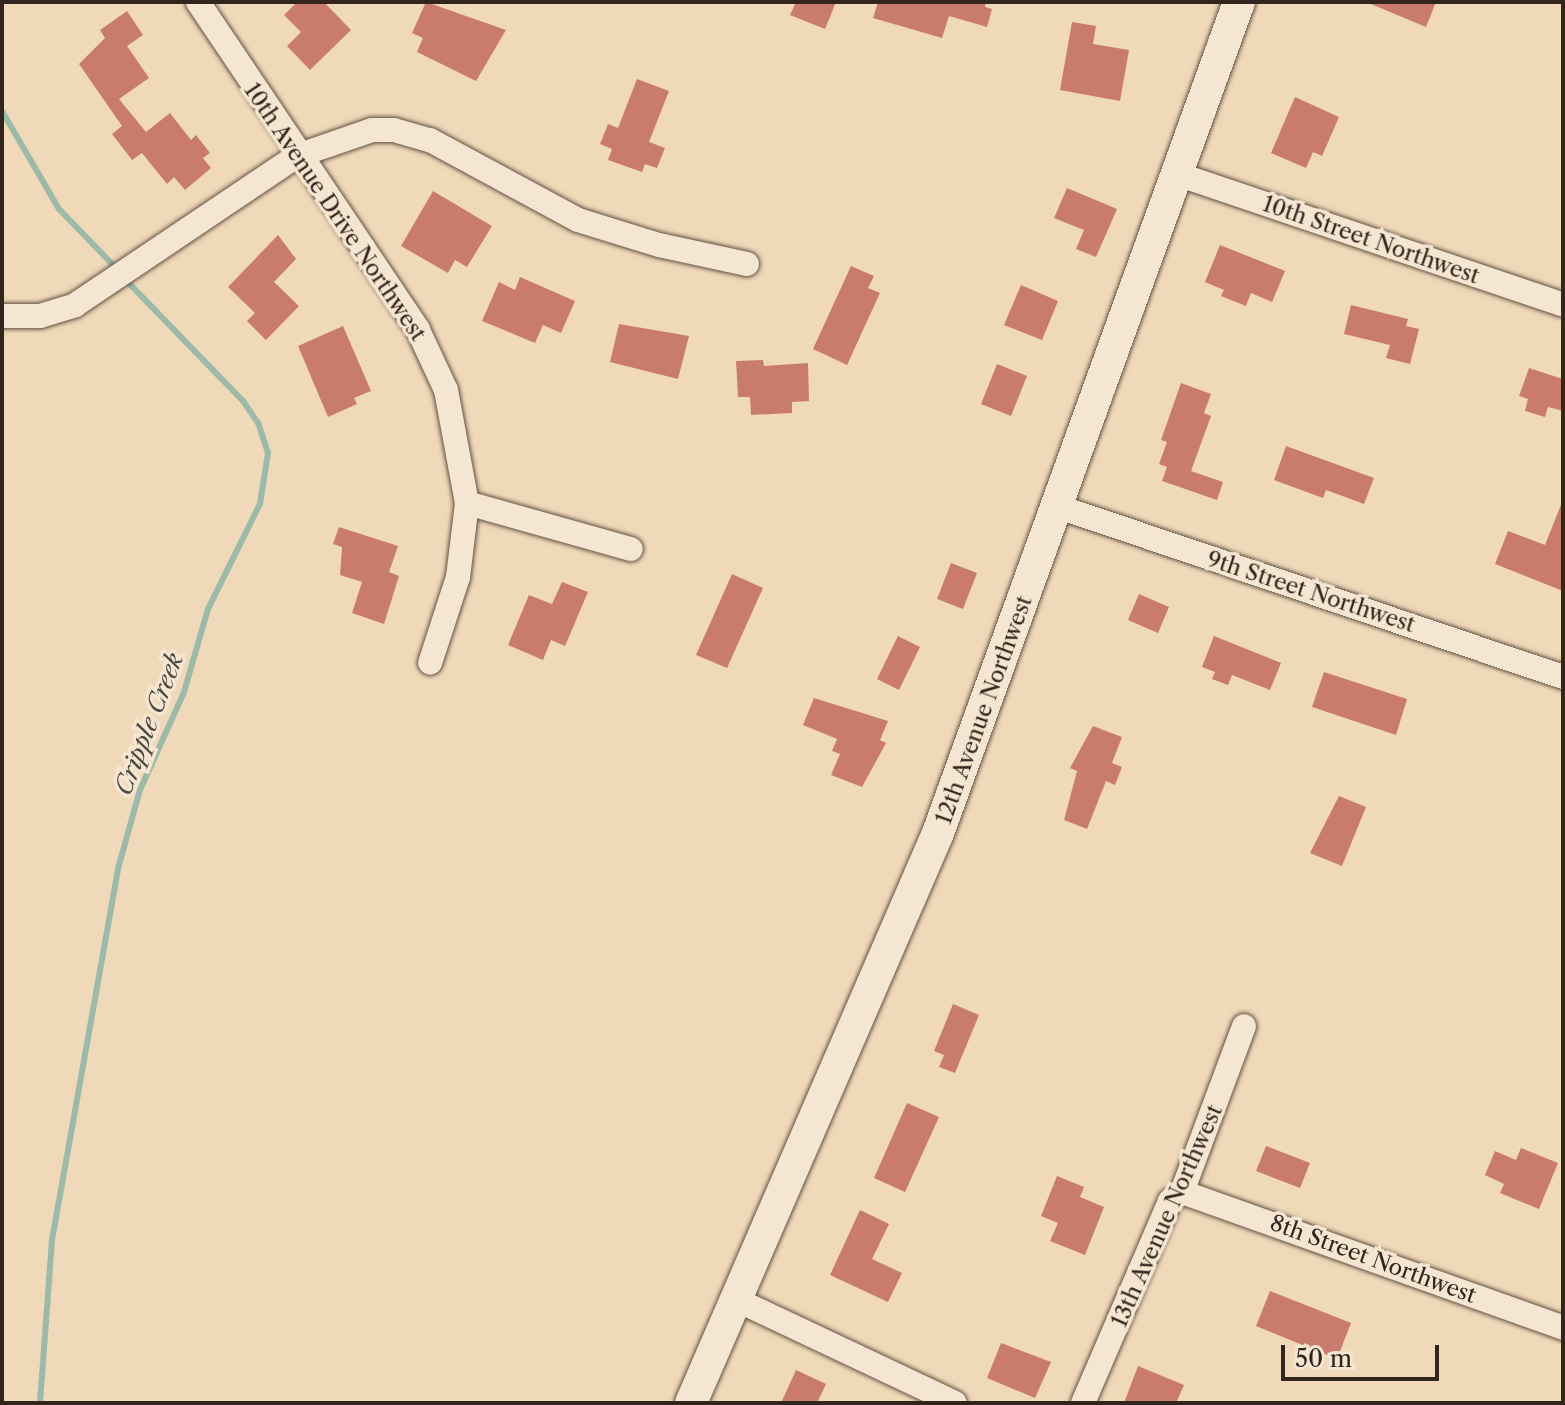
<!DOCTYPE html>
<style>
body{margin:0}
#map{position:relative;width:1565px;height:1405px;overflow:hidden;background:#f0d9b8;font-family:"Libre Caslon Text",serif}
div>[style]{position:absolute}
.stream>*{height:6px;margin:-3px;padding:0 3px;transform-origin:3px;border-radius:3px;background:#9bbba8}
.building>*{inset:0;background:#c97c6d}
.roads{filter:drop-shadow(0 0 2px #625244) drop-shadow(0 0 2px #625244)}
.minor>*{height:24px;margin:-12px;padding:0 12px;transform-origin:12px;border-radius:12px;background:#f5e6d1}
.secondary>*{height:32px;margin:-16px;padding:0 16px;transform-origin:16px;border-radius:16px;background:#f5e6d1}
span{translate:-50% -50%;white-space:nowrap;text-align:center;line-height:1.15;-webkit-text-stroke:7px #f5e6d1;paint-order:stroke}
.street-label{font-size:22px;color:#32251e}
.water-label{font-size:24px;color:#4c4a40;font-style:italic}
.frame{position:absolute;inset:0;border:4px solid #32251e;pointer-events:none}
.scale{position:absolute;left:1281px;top:1345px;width:158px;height:36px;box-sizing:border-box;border:4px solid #32251e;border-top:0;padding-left:10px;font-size:24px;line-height:28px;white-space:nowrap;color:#32251e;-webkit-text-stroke:6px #f5e6d1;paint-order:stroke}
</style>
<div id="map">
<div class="stream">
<i style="left:2px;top:111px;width:113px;rotate:59.8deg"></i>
<i style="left:59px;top:209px;width:83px;rotate:46deg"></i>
<i style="left:40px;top:1403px;width:163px;rotate:-85.8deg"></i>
<i style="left:52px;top:1240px;width:381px;rotate:-79.9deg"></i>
<i style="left:119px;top:865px;width:78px;rotate:-74.4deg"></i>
<i style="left:140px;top:790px;width:107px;rotate:-65.8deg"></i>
<i style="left:184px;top:692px;width:86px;rotate:-73.9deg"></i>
<i style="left:208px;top:609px;width:117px;rotate:-63.7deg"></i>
<i style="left:260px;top:504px;width:52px;rotate:-81.1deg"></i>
<i style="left:268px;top:453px;width:32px;rotate:-108deg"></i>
<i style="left:258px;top:423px;width:27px;rotate:-124deg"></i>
<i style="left:243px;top:401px;width:171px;rotate:-134.1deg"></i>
</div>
<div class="building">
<i style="clip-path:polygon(297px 2px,324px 2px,351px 30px,310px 70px,287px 46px,301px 32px,284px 15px)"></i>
<i style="clip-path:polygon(426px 2px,506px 30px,476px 81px,417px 52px,423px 38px,412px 33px)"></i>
<i style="clip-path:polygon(796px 2px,836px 2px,825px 29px,790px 15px)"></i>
<i style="clip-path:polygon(878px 2px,986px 2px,985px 7px,992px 9px,987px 27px,949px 16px,942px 38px,873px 18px)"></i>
<i style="clip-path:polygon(1366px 2px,1436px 2px,1426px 27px)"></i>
<i style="clip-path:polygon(127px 11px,143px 35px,127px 46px,149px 78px,119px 99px,146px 132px,170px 113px,191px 140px,196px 135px,210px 153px,203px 158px,211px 168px,185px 190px,174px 177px,167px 184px,142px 153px,132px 160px,112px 134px,122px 126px,79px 64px,105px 38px,100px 30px)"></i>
<i style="clip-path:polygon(1072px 22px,1096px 26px,1093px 44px,1129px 50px,1120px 101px,1060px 90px)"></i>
<i style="clip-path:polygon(637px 79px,669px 91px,649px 142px,665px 148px,657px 168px,645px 164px,642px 172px,608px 160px,612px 149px,600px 144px,608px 124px,618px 128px)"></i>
<i style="clip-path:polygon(1295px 97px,1339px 117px,1322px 156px,1313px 152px,1306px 168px,1271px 153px)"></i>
<i style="clip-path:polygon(1067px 188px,1117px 209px,1096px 257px,1076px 249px,1084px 230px,1054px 218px)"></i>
<i style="clip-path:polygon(433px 191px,492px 226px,467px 267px,455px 260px,448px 273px,401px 246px)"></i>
<i style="clip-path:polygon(278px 235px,296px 259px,274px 282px,299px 306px,266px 340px,247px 321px,255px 313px,228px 287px)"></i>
<i style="clip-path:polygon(1220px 245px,1285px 271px,1272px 302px,1251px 293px,1246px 306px,1221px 296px,1224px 290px,1205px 282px)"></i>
<i style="clip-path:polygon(851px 266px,874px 276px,868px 288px,880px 293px,847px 365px,813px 349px)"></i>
<i style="clip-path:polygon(520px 277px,575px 301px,561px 333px,543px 325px,535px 343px,482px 321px,499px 282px,515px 290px)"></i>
<i style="clip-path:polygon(1021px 285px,1058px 301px,1042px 340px,1004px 325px)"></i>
<i style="clip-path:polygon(1351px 305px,1408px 319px,1406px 326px,1419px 329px,1410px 364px,1386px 358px,1390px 345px,1344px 334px)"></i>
<i style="clip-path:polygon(619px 324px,689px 336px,678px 379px,610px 362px)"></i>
<i style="clip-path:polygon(343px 326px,371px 391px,354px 398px,357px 404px,328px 417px,298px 346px)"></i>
<i style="clip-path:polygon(763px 360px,764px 366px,808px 363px,809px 401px,792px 402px,792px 413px,751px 415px,750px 397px,738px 397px,736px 361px)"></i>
<i style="clip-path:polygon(997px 364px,1027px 376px,1011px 416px,981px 404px)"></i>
<i style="clip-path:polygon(1529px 368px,1563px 379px,1563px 411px,1548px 407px,1545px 417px,1525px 411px,1528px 399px,1519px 396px)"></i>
<i style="clip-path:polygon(1181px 383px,1211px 394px,1204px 413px,1211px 416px,1191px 471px,1223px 482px,1217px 500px,1162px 481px,1167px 467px,1159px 464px,1167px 442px,1161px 440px)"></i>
<i style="clip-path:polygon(1286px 446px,1374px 478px,1364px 504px,1326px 490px,1323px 498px,1274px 480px)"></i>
<i style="clip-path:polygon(1562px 502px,1563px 591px,1495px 564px,1508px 531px,1545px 545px)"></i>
<i style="clip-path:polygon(339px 527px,398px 546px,389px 572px,399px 576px,384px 624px,352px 613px,362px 582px,340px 575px,342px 547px,333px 544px)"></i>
<i style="clip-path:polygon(951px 563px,977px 573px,963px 609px,937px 599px)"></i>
<i style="clip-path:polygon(732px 574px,763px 588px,727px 668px,696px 655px)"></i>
<i style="clip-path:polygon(562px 582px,588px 592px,565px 646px,551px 640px,543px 660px,508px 645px,529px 595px,552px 604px)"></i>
<i style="clip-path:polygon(1139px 594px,1169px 607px,1158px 633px,1128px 620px)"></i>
<i style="clip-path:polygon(898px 636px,920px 647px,899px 690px,877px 679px)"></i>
<i style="clip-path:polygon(1214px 636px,1281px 663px,1270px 690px,1232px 675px,1228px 685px,1212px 679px,1215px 672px,1202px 667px)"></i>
<i style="clip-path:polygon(1324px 672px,1407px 699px,1396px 735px,1312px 707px)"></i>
<i style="clip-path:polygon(814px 698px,888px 721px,880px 740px,886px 743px,862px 787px,831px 775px,840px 754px,832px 751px,837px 739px,803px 725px)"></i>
<i style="clip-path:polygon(1093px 726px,1122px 737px,1112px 763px,1122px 767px,1115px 785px,1106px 781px,1087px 829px,1064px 820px,1077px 771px,1070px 768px)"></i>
<i style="clip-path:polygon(1339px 796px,1366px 807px,1342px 866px,1310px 853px)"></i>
<i style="clip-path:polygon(953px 1004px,979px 1015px,955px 1073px,939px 1067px,944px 1055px,934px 1051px)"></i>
<i style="clip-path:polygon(907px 1103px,939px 1117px,905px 1192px,874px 1178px)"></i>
<i style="clip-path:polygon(1266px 1146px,1310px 1163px,1300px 1188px,1256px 1171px)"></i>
<i style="clip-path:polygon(1521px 1148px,1558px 1163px,1539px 1209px,1500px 1193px,1504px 1184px,1485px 1175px,1495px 1151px,1516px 1160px)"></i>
<i style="clip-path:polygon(1057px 1176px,1084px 1187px,1080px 1197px,1104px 1207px,1085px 1255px,1050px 1241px,1058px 1223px,1041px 1216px)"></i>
<i style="clip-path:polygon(860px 1210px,889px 1224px,872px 1259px,902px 1273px,888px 1302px,830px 1275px)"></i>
<i style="clip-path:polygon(1270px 1291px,1351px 1323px,1337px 1359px,1256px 1326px)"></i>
<i style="clip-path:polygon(1001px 1343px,1051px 1362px,1035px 1398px,987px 1378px)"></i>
<i style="clip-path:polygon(1138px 1366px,1184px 1385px,1176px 1403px,1124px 1403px)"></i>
<i style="clip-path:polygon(796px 1370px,826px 1384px,817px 1403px,781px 1403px)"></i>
</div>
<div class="roads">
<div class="minor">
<i style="left:198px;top:2px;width:395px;rotate:56.1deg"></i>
<i style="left:418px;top:330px;width:66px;rotate:65deg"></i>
<i style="left:446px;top:390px;width:115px;rotate:79.5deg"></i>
<i style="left:467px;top:503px;width:75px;rotate:96.9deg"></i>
<i style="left:458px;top:577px;width:90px;rotate:108deg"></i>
<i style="left:1180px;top:175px;width:404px;rotate:18.7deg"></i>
<i style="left:2px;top:316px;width:38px"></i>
<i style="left:40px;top:316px;width:37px;rotate:-17deg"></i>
<i style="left:75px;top:305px;width:267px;rotate:-33.9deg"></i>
<i style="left:297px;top:156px;width:79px;rotate:-19.1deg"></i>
<i style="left:372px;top:130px;width:22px"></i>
<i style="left:394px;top:130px;width:37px;rotate:16deg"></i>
<i style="left:430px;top:140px;width:168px;rotate:28.4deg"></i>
<i style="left:578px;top:220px;width:85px;rotate:17.2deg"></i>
<i style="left:659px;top:245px;width:90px;rotate:12.2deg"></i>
<i style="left:467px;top:503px;width:170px;rotate:15.7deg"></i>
<i style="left:1059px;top:507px;width:532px;rotate:18.64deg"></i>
<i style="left:1182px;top:1192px;width:405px;rotate:19.6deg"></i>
<i style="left:735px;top:1299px;width:243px;rotate:25.3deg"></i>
<i style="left:1083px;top:1403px;width:220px;rotate:-66.7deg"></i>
<i style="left:1170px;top:1201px;width:15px;rotate:-37deg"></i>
<i style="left:1182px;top:1192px;width:177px;rotate:-69.5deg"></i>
</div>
<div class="secondary">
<i style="left:691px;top:1403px;width:621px;rotate:-66.57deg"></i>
<i style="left:938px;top:833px;width:884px;rotate:-70.09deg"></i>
</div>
</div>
<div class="street-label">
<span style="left:335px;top:212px;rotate:56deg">10th Avenue Drive Northwest</span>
<span style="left:1371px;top:240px;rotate:19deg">10th Street Northwest</span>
<span style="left:1311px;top:592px;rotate:18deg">9th Street Northwest</span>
<span style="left:984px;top:710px;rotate:-70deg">12th Avenue Northwest</span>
<span style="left:1167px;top:1216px;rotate:-66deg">13th Avenue Northwest</span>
<span style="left:1373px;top:1259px;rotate:20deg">8th Street Northwest</span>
</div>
<div class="water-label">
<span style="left:149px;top:724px;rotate:-69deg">Cripple Creek</span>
</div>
<div class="frame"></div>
<div class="scale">50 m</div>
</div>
